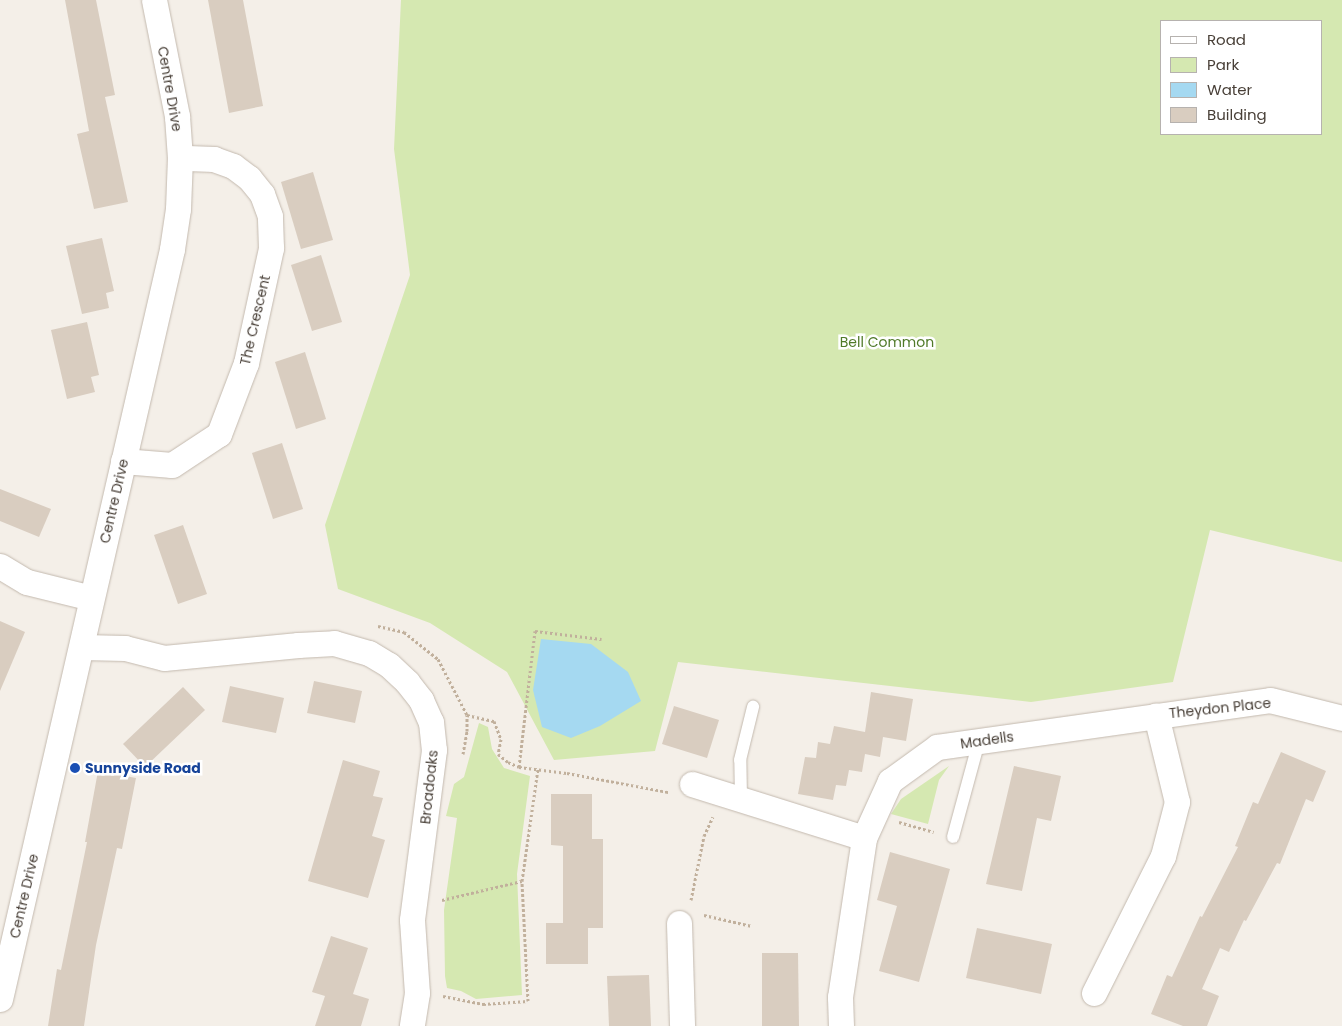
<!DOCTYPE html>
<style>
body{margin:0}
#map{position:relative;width:1342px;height:1026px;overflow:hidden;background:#f4efe8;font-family:Poppins,sans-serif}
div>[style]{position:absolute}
.green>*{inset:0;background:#d5e8b1}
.water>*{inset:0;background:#a5d9f1}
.building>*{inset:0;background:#d9cdc0}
.path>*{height:3px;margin-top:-1.5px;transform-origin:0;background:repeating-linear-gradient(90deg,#c1b09c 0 2.5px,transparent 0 5px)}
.roads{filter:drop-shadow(0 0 1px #c3b9ae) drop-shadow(0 0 1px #c3b9ae)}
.service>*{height:12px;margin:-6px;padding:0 6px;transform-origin:6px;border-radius:6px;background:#fff}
.minor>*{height:25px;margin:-12.5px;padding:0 12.5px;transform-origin:12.5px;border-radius:12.5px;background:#fff}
.dots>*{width:14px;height:14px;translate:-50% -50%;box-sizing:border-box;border:2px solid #fff;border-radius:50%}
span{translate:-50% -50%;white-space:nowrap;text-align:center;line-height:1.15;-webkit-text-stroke:5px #fff;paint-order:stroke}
.street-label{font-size:14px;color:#483f37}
.park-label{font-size:14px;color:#507a29}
.transit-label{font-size:14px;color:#164399;font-weight:700}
.left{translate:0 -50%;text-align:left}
.legend{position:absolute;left:1160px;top:20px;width:162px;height:115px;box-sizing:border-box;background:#fff;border:1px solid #b6b2af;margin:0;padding:6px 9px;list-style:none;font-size:15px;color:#483f37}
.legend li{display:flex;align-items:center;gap:10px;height:25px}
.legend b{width:25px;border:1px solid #b6b2af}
</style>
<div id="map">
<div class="green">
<i style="clip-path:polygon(evenodd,401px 0,1342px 0,1342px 562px,1210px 530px,1173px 682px,1031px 702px,678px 662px,655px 751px,554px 760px,507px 672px,430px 623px,338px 589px,325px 525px,410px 275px,394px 149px,401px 0,1161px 21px,1321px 21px,1321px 134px,1161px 134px,1161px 21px)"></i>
<i style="clip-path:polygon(479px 723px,488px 727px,492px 749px,504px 768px,530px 776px,517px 874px,522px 995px,476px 999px,461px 991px,447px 988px,445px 976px,444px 910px,457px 818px,446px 816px,454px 784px,464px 777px)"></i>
<i style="clip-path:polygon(949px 766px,939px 780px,928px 824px,891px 814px,901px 799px)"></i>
</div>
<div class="water">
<i style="clip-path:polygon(541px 639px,591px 644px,628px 672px,641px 701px,600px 726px,571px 738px,542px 727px,533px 690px)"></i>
</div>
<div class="building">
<i style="clip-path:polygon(65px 0,96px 0,115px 95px,105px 97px,128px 202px,94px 209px,77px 134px,89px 131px)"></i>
<i style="clip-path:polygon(208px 0,243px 0,263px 106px,229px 113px)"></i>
<i style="clip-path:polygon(313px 172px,333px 240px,301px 249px,281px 182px)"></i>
<i style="clip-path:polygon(102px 238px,114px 291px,106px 293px,109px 308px,82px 314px,66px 246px)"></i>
<i style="clip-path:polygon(321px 255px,342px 322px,312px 331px,291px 265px)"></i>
<i style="clip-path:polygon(87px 322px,99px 375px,91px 377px,95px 392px,67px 399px,51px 330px)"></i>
<i style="clip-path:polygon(305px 352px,326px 419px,296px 429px,275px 362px)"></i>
<i style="clip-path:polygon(282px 443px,303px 509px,273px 519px,252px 453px)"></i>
<i style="clip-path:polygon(0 489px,51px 509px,39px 537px,0 521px)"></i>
<i style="clip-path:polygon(183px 525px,207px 594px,178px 604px,154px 535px)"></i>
<i style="clip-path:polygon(0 621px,25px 632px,0 691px)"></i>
<i style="clip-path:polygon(314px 681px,362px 691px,355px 723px,307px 713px)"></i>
<i style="clip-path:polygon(230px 686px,284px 698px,276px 733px,222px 722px)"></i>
<i style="clip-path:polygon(183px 687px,205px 710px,145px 767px,123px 744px)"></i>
<i style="clip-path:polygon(871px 692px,913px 699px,906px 741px,883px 737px,880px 757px,865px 754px,862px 772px,849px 770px,846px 786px,836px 785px,833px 800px,798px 794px,805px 757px,816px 758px,818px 742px,830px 744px,834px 726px,865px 732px)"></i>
<i style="clip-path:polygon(674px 706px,719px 720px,707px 758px,662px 744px)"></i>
<i style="clip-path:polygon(1281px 752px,1326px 771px,1313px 802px,1306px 799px,1280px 864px,1277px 863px,1246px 921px,1244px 920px,1229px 952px,1220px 948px,1202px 989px,1219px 996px,1207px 1026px,1183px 1026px,1151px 1014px,1167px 975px,1172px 977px,1200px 916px,1202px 917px,1238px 847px,1235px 846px,1253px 802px,1258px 804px)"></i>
<i style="clip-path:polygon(343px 760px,380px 771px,373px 796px,383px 798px,372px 836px,385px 840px,368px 898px,308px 881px)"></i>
<i style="clip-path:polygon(1014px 766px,1061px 776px,1051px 821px,1037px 818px,1022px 891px,986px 884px)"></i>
<i style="clip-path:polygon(98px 771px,136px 778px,122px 849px,117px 848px,96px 945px,84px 1026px,48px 1026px,57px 969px,61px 970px,87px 842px,85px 842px)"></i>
<i style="clip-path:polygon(551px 794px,592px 794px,592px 839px,603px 839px,603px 928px,588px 928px,588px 964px,546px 964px,546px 923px,563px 923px,563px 846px,551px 845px)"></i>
<i style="clip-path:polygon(890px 852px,950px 869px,919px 982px,879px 971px,897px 906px,877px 900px)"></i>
<i style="clip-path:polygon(977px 928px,1052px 944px,1041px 994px,966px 978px)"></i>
<i style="clip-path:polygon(331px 936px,368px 948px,353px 994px,369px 999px,361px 1026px,315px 1026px,325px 996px,312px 992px)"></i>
<i style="clip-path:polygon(762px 953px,798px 953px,799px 1026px,762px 1026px)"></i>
<i style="clip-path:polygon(649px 975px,651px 1026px,609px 1026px,607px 976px)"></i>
</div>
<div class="path">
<i style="left:378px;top:626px;width:27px;rotate:13deg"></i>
<i style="left:404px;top:632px;width:43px;rotate:38.5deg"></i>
<i style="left:438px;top:659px;width:63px;rotate:62.6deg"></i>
<i style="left:467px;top:715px;width:28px;rotate:13deg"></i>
<i style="left:494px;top:721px;width:19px;rotate:69deg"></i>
<i style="left:501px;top:739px;width:15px;rotate:101deg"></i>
<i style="left:498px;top:754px;width:13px;rotate:39deg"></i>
<i style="left:508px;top:762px;width:12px;rotate:24deg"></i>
<i style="left:519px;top:767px;width:48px;rotate:7.1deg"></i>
<i style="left:567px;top:773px;width:103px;rotate:10.7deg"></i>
<i style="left:463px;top:754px;width:23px;rotate:-80deg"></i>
<i style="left:467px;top:731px;width:16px;rotate:-90deg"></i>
<i style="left:519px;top:767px;width:137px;rotate:-83.3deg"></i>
<i style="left:535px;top:631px;width:67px;rotate:6.8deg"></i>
<i style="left:899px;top:822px;width:36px;rotate:16deg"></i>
<i style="left:442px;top:900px;width:82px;rotate:-13.4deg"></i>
<i style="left:691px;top:900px;width:65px;rotate:-78.5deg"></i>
<i style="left:704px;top:836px;width:21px;rotate:-65deg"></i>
<i style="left:704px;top:915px;width:49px;rotate:12.9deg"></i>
<i style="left:443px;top:996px;width:41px;rotate:11.3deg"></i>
<i style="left:483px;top:1004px;width:45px;rotate:-3.8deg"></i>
<i style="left:528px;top:1001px;width:120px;rotate:-92.9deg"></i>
<i style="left:522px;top:881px;width:113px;rotate:-81.9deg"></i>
</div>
<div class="roads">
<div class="service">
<i style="left:741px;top:799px;width:39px;rotate:-91deg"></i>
<i style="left:740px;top:760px;width:55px;rotate:-76.2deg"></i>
<i style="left:953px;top:837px;width:99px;rotate:-74.8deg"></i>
</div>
<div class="minor">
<i style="left:123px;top:461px;width:49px;rotate:4.7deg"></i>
<i style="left:172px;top:465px;width:56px;rotate:-33.4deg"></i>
<i style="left:219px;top:434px;width:76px;rotate:-69.2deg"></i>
<i style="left:246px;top:363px;width:118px;rotate:-77.7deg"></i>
<i style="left:271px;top:248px;width:32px;rotate:-92deg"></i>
<i style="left:270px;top:216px;width:23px;rotate:-110deg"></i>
<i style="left:262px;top:194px;width:21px;rotate:-129deg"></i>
<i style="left:249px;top:178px;width:20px;rotate:-143deg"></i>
<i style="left:233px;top:166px;width:20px;rotate:-160deg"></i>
<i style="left:214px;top:159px;width:34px;rotate:-178deg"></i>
<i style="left:0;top:566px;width:31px;rotate:31deg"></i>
<i style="left:27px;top:582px;width:66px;rotate:14deg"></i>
<i style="left:82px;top:647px;width:43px;rotate:1.3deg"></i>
<i style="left:125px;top:648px;width:40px;rotate:14.4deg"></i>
<i style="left:164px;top:658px;width:135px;rotate:-5.5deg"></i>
<i style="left:298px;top:645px;width:36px;rotate:-3deg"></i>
<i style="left:334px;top:643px;width:36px;rotate:16deg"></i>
<i style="left:369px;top:653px;width:23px;rotate:31deg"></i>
<i style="left:389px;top:665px;width:25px;rotate:43deg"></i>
<i style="left:407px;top:682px;width:23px;rotate:52deg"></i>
<i style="left:421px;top:700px;width:24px;rotate:66deg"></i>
<i style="left:431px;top:722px;width:28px;rotate:84deg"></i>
<i style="left:434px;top:750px;width:171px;rotate:97.4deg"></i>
<i style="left:412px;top:920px;width:73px;rotate:86.1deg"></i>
<i style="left:417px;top:993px;width:33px;rotate:99deg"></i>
<i style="left:692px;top:784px;width:180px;rotate:17.4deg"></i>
<i style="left:679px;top:923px;width:103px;rotate:88.3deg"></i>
<i style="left:1094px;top:993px;width:153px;rotate:-63.3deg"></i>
<i style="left:1163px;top:856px;width:56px;rotate:-75.5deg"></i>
<i style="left:1177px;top:802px;width:89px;rotate:-103.6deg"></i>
<i style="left:0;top:999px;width:769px;rotate:-77.08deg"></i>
<i style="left:172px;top:249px;width:40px;rotate:-81.5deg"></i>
<i style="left:178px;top:209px;width:51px;rotate:-87.8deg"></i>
<i style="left:180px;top:158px;width:42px;rotate:-94.1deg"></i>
<i style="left:177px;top:116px;width:118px;rotate:-101.2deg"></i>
<i style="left:841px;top:1026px;width:29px;rotate:-92deg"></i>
<i style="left:840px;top:997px;width:161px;rotate:-81.4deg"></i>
<i style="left:864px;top:838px;width:63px;rotate:-65.5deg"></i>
<i style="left:890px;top:781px;width:58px;rotate:-35.9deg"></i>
<i style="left:937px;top:747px;width:336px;rotate:-8deg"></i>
<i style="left:1270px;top:700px;width:74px;rotate:14deg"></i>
</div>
</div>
<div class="dots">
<i style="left:75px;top:768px;background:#1a4fb4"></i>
</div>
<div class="street-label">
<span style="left:170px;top:89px;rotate:80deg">Centre Drive</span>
<span style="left:255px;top:320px;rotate:-77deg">The Crescent</span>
<span style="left:114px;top:501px;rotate:-77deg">Centre Drive</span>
<span style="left:1220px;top:708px;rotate:-6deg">Theydon Place</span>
<span style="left:987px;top:740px;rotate:-8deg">Madells</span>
<span style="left:429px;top:787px;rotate:-84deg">Broadoaks</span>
<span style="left:24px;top:896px;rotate:-77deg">Centre Drive</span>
</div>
<div class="park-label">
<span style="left:887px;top:342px">Bell Common</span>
</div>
<div class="transit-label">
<span class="left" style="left:85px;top:768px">Sunnyside Road</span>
</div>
<ul class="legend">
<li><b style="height:6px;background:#fff"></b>Road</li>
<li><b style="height:14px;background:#d5e8b1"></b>Park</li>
<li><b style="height:14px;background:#a5d9f1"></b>Water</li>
<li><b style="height:14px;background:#d9cdc0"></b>Building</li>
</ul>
</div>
